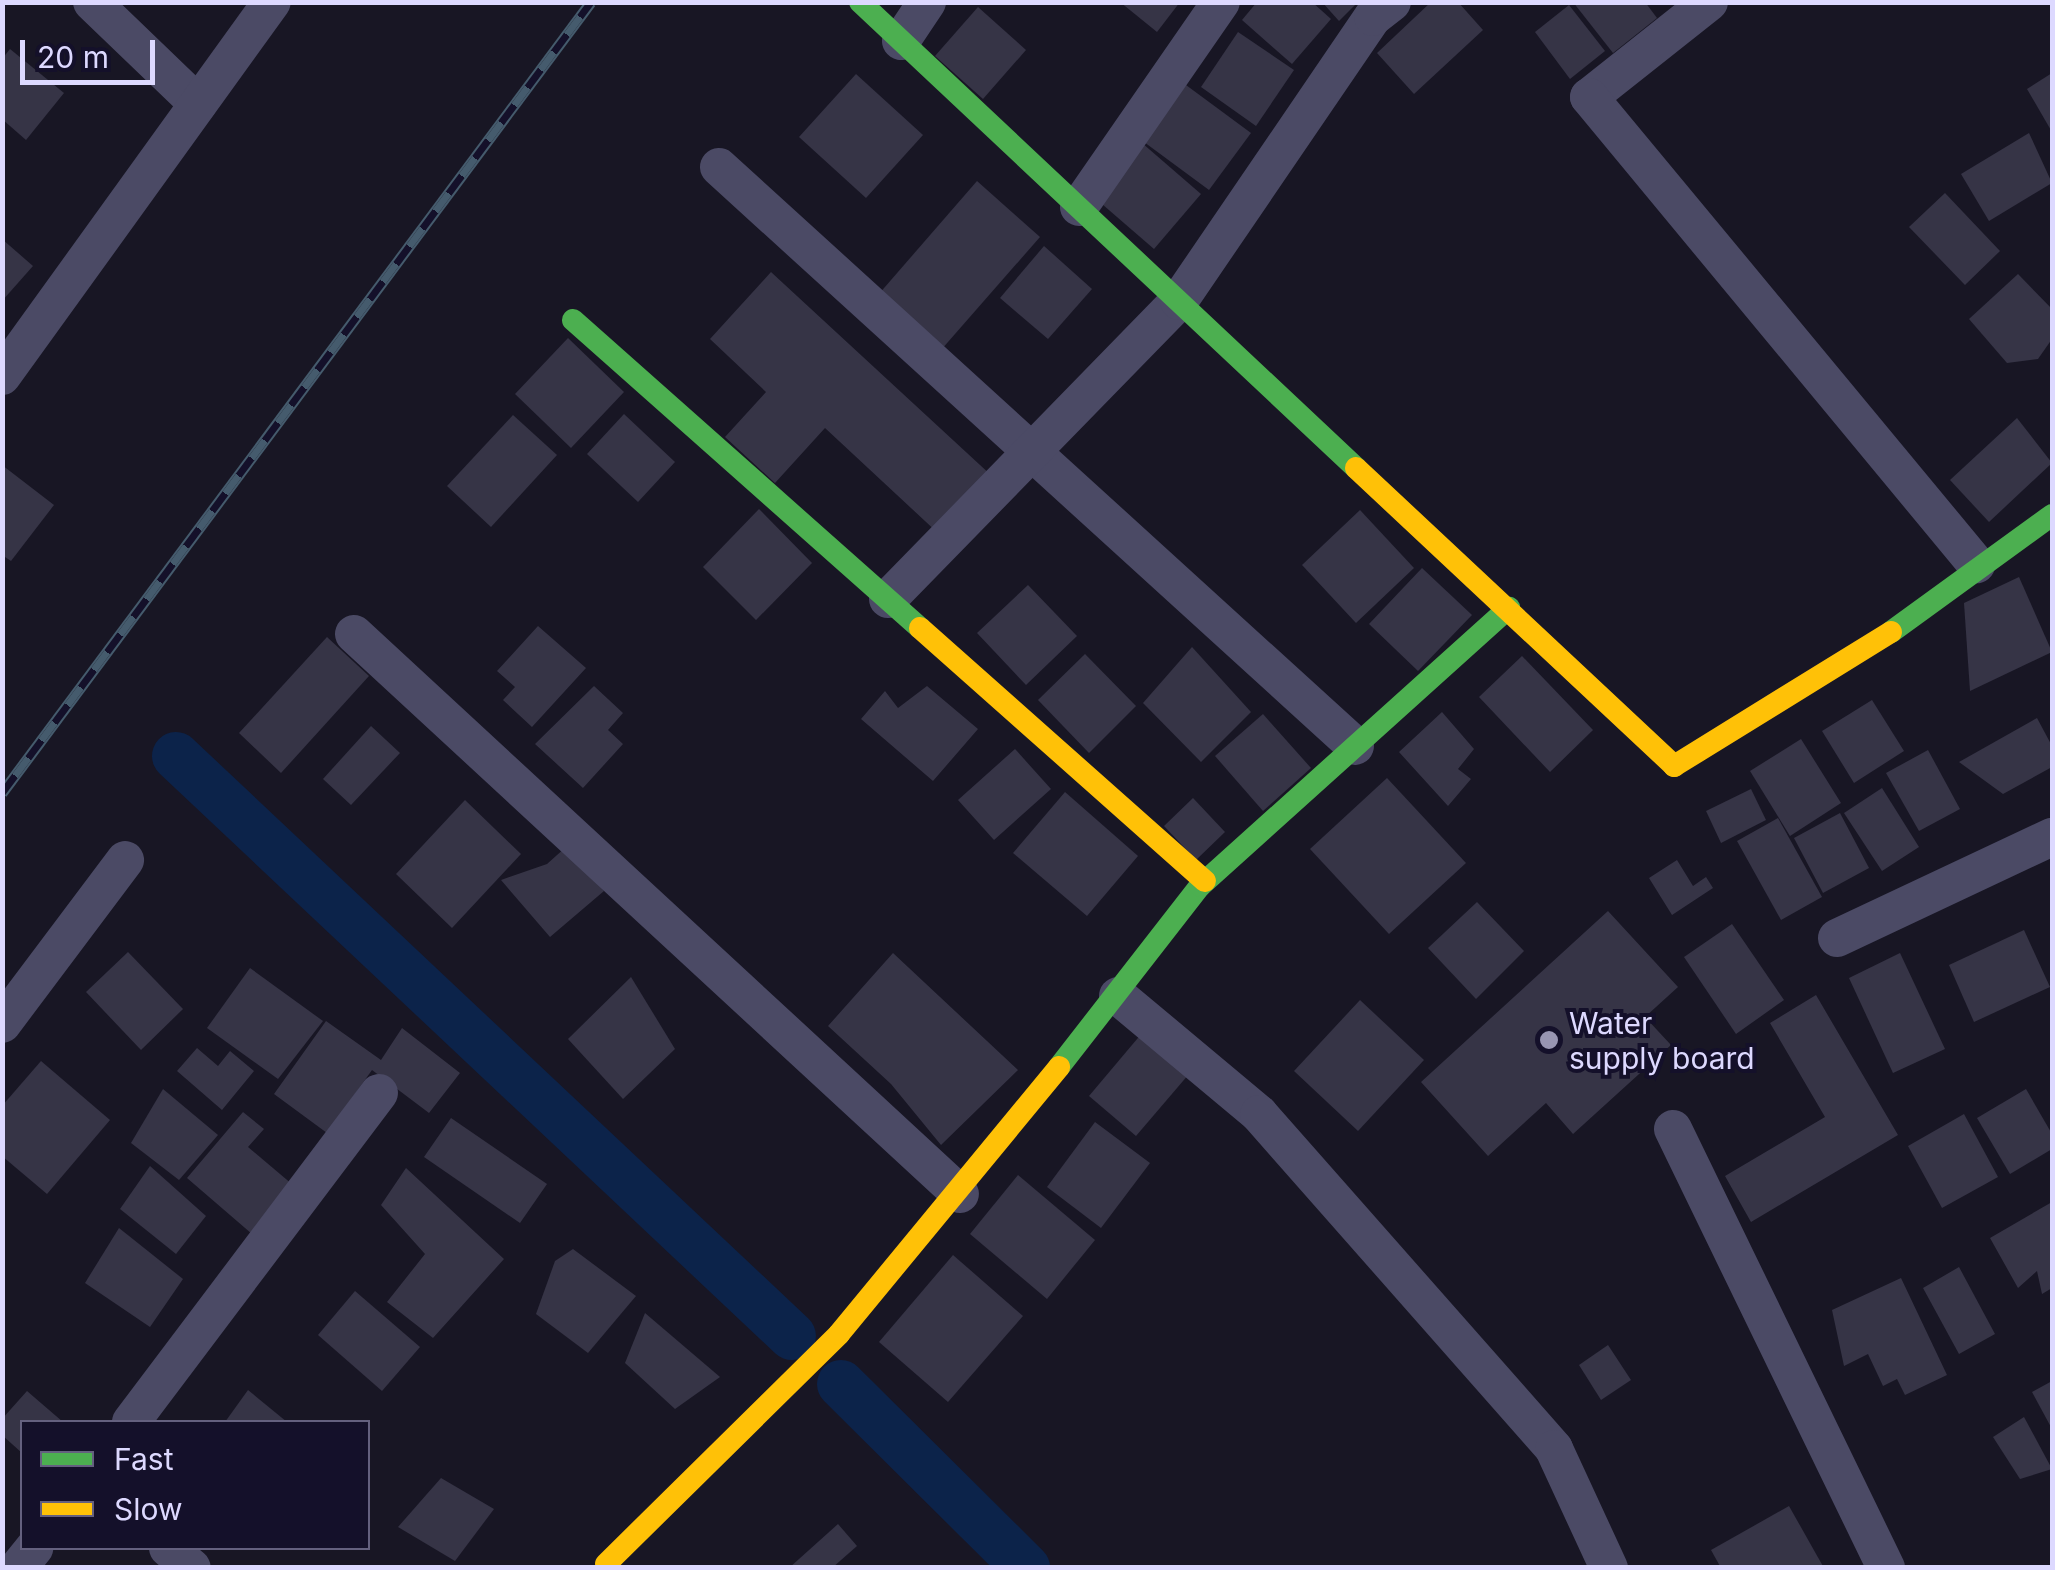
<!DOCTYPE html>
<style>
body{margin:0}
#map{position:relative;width:2055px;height:1570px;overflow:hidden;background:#181624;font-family:Inter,sans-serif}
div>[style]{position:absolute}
.canal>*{height:48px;margin:-24px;padding:0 24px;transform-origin:24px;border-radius:24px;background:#0c234a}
.building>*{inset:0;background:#363446}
.street>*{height:38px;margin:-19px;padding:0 19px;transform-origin:19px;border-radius:19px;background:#4b4a65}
.fast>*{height:22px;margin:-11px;padding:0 11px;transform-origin:11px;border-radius:11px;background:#4caf50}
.slow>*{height:22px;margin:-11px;padding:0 11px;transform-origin:11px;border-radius:11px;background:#ffc107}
.rail>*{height:11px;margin-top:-5.5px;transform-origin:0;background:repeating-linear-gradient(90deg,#14102a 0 22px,#455b6d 0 44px);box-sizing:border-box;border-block:2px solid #455b6d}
.dots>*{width:28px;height:28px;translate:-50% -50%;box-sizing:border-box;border:5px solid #14102a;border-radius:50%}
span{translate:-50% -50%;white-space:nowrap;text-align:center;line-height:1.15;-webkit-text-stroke:8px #14102a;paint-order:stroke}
.poi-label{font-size:30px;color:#ddd9ff}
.left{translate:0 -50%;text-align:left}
.frame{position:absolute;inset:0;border:5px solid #ddd9ff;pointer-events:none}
.legend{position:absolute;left:20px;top:1420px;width:350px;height:130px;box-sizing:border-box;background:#14102a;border:2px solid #64607f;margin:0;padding:12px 18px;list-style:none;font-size:30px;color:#ddd9ff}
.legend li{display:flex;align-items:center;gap:20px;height:50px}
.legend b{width:50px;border:2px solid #64607f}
.scale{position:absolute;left:20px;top:40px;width:135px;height:45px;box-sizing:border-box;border:5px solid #ddd9ff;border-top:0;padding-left:12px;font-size:30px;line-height:35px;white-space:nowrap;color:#ddd9ff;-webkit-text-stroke:8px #14102a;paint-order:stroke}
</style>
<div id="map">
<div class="canal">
<i style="left:176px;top:756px;width:846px;rotate:43.28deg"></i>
<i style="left:841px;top:1384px;width:261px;rotate:44.8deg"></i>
</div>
<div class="building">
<i style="clip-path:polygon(1120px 2px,1180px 2px,1157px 32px)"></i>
<i style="clip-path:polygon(1257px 2px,1312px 2px,1331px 19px,1292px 64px,1242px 20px)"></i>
<i style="clip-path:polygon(1322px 2px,1358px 2px,1339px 21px)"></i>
<i style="clip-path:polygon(1431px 2px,1458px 2px,1483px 30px,1414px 94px,1377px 53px)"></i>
<i style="clip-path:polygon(1573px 2px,1645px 2px,1657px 18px,1613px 53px)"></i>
<i style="clip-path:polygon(1569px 5px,1605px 51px,1570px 79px,1535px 32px)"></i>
<i style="clip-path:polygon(978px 7px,1026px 50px,983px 99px,935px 56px)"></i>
<i style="clip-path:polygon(1238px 32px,1294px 70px,1256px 126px,1201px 87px)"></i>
<i style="clip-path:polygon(10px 49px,64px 93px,26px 140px,2px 119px,2px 59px)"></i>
<i style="clip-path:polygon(2052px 73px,2052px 132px,2027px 89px)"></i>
<i style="clip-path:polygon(856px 74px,923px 135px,866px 198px,799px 137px)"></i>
<i style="clip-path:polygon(1186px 85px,1251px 133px,1209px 190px,1144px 142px)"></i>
<i style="clip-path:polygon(2029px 133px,2052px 183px,1989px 221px,1961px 174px)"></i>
<i style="clip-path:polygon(1142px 143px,1201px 194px,1154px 249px,1095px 198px)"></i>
<i style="clip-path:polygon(977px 181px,1040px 237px,941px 350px,878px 295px)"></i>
<i style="clip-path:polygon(1945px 193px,2000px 251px,1965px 285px,1909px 227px)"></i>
<i style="clip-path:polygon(2px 239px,33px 266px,2px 301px)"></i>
<i style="clip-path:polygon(1044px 246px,1092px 289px,1048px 339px,1000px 298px)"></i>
<i style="clip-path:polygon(771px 272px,993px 477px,940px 535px,825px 428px,775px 483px,725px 437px,766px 392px,710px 339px)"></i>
<i style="clip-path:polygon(2018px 274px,2052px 309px,2052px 339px,2038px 359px,2007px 363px,1969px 319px)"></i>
<i style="clip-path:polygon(568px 338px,624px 392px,571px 448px,515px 394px)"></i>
<i style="clip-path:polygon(624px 414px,675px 462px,638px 502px,587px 454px)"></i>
<i style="clip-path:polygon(513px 415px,557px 455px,491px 527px,447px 486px)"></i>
<i style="clip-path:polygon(2017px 418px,2052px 463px,1989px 522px,1950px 480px)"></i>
<i style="clip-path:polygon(2px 465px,54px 505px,11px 561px,2px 555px)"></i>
<i style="clip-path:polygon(759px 509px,812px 563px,756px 620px,703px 567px)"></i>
<i style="clip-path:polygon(1360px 510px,1414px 568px,1356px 623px,1302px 565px)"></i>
<i style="clip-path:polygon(1422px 568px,1472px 615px,1418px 671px,1369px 624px)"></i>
<i style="clip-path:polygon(2019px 577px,2052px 652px,1970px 691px,1964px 603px)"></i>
<i style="clip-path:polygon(1028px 585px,1077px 636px,1026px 685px,977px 633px)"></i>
<i style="clip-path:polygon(538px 626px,586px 668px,532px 727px,503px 700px,515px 687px,497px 671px)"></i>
<i style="clip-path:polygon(327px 637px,369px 676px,281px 773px,239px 733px)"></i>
<i style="clip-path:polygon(1192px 647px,1251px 712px,1201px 762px,1143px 703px)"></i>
<i style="clip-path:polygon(1085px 654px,1136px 706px,1089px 753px,1038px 700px)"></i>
<i style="clip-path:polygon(1522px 656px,1593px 730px,1550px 772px,1479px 697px)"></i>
<i style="clip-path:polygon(594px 686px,623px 713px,608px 730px,623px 744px,583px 788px,535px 744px)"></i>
<i style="clip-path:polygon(927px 686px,978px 729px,933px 781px,861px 719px,885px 691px,898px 708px)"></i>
<i style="clip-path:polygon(1872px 700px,1904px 751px,1854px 783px,1822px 731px)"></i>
<i style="clip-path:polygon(1442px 712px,1474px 749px,1458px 769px,1471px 779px,1448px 806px,1399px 752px)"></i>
<i style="clip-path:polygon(1263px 714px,1311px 768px,1263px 811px,1215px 756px)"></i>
<i style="clip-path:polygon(2037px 718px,2052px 746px,2052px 767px,2003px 794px,1959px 762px)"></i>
<i style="clip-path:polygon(371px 726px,400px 753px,351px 805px,323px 779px)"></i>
<i style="clip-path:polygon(1801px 739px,1841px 803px,1790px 836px,1750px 771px)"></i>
<i style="clip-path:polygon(1015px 749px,1051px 789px,994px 840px,958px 800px)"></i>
<i style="clip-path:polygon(1928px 750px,1960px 809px,1919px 831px,1886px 773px)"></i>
<i style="clip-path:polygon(1387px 778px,1466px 863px,1389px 934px,1310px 849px)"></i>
<i style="clip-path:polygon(1882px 788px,1919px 847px,1882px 871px,1844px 813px)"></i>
<i style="clip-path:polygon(1751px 789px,1766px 820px,1721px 843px,1706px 811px)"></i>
<i style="clip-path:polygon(1065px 792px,1138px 856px,1087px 916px,1013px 853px)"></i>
<i style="clip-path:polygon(1193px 798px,1225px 832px,1196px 860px,1164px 826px)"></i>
<i style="clip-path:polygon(465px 800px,521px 854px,452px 928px,396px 874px)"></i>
<i style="clip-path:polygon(1840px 813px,1869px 868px,1823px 893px,1794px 838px)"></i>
<i style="clip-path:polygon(1778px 818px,1822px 897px,1781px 920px,1737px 841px)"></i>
<i style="clip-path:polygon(566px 847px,604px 891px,550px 937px,501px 880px,547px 864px)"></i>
<i style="clip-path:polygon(1677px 860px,1693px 886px,1706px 877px,1713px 888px,1672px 915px,1649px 878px)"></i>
<i style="clip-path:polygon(1477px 902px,1524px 951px,1476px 999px,1428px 948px)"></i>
<i style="clip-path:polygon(1608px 911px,1678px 987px,1645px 1017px,1671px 1045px,1573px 1134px,1546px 1103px,1488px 1156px,1421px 1082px)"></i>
<i style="clip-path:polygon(1732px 924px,1784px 1000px,1736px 1034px,1684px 957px)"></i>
<i style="clip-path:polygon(2024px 930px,2050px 987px,1974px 1022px,1949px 965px)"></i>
<i style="clip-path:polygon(128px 952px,183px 1009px,141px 1050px,86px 992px)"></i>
<i style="clip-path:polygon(893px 953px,1018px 1070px,941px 1145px,891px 1084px,828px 1026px)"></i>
<i style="clip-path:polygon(1900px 953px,1945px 1049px,1893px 1073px,1849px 978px)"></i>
<i style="clip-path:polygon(250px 968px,323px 1021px,278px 1079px,207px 1028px)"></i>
<i style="clip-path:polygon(631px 977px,675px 1049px,623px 1099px,568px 1039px)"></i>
<i style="clip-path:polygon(1816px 995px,1898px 1135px,1751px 1222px,1725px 1176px,1825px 1117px,1770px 1023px)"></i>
<i style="clip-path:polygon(1360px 1000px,1424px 1060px,1358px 1131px,1294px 1071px)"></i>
<i style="clip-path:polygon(326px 1021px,381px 1060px,402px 1028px,460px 1073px,429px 1113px,372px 1070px,327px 1133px,274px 1094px)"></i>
<i style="clip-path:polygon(1148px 1026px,1195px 1067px,1136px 1136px,1089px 1096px)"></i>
<i style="clip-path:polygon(197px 1048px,218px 1066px,230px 1051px,254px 1071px,222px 1110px,177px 1071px)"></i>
<i style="clip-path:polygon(41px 1061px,110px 1120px,47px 1194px,2px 1156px,2px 1106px)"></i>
<i style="clip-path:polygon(163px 1089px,218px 1135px,179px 1180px,131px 1143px)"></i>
<i style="clip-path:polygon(2026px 1089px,2052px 1134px,2052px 1149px,2010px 1174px,1977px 1118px)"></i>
<i style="clip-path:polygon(243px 1112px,264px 1129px,248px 1147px,293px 1185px,252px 1234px,187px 1178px)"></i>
<i style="clip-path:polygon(1964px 1114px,1998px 1177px,1942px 1208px,1908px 1146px)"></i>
<i style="clip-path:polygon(451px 1118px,547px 1184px,520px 1223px,424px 1157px)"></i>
<i style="clip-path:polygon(1095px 1122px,1150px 1163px,1101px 1228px,1047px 1187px)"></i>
<i style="clip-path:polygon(150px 1166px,206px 1216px,176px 1254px,120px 1209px)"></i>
<i style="clip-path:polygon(406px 1168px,504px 1259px,433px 1338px,387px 1302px,425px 1254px,381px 1205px)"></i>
<i style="clip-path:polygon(1018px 1175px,1095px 1240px,1047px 1299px,970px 1234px)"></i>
<i style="clip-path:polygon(2052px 1202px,2052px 1288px,2042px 1294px,2037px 1271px,2018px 1288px,1990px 1238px)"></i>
<i style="clip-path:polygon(119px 1228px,183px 1279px,150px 1327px,85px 1283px)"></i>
<i style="clip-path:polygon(573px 1249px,636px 1296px,588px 1353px,536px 1314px,555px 1261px)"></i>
<i style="clip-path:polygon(953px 1255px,1023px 1316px,948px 1402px,879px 1342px)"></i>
<i style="clip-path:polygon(1959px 1267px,1995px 1334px,1959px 1354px,1923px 1288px)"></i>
<i style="clip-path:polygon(1901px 1278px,1947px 1375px,1905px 1395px,1897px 1379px,1883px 1386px,1868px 1354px,1844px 1366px,1832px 1310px)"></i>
<i style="clip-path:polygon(355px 1291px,420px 1347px,382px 1391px,318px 1335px)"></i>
<i style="clip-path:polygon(645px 1313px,720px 1377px,675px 1409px,625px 1363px)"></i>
<i style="clip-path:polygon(1608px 1345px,1631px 1380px,1601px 1400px,1579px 1365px)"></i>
<i style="clip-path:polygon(2052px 1381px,2052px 1429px,2032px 1392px)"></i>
<i style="clip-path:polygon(248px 1390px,287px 1422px,225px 1422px)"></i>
<i style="clip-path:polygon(27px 1391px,63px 1422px,22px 1422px,22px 1453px,2px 1435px,2px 1419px)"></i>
<i style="clip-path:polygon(2024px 1417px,2052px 1469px,2020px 1479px,1993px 1437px)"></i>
<i style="clip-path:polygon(441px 1478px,494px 1509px,455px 1561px,398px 1527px)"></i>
<i style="clip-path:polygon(1789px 1506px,1824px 1568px,1721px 1568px,1711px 1550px)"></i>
<i style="clip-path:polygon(838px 1524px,857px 1546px,832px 1568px,789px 1568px)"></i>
</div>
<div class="street">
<i style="left:92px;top:2px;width:147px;rotate:43.9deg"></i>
<i style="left:1709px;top:2px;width:153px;rotate:141.6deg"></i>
<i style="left:1589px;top:97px;width:607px;rotate:50.35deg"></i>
<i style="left:901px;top:41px;width:47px;rotate:-56.3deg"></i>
<i style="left:719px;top:167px;width:860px;rotate:42.31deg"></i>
<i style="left:1079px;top:207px;width:249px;rotate:-55.3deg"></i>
<i style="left:2px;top:376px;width:461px;rotate:-54.2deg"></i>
<i style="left:888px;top:599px;width:417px;rotate:-45.7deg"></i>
<i style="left:1179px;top:301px;width:344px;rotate:-55.7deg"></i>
<i style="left:1373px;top:17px;width:24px;rotate:-38deg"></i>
<i style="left:354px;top:634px;width:825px;rotate:42.74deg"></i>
<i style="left:1837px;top:938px;width:238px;rotate:-25.2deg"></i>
<i style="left:1118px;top:996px;width:184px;rotate:39.9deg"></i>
<i style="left:1259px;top:1114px;width:446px;rotate:48.6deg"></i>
<i style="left:1554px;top:1449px;width:131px;rotate:65.2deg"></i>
<i style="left:2px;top:1024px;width:205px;rotate:-53.1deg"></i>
<i style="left:1673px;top:1129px;width:488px;rotate:64.1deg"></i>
<i style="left:131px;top:1422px;width:412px;rotate:-53deg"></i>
<i style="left:168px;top:1548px;width:31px;rotate:40deg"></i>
<i style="left:18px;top:1568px;width:26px;rotate:-51deg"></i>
</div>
<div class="fast">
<i style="left:860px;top:2px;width:681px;rotate:43.21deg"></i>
<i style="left:573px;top:320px;width:464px;rotate:41.6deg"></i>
<i style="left:1891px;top:632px;width:199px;rotate:-36deg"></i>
<i style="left:1059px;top:1067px;width:229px;rotate:-52.1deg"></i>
<i style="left:1200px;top:886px;width:416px;rotate:-42deg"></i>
</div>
<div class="slow">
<i style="left:1356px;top:468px;width:436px;rotate:43.1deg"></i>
<i style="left:1674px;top:766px;width:255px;rotate:-31.7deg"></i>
<i style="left:920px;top:628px;width:381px;rotate:41.6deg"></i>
<i style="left:606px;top:1564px;width:327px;rotate:-44.6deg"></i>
<i style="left:839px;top:1334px;width:346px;rotate:-50.5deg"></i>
</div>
<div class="rail">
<i style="left:2px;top:793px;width:986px;rotate:-53.33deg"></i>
</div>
<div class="dots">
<i style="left:1549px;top:1040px;background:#9895b2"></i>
</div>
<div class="poi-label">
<span class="left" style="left:1569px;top:1040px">Water<br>supply board</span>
</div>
<div class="frame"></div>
<ul class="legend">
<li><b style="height:12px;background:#4caf50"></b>Fast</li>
<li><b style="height:12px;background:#ffc107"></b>Slow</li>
</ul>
<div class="scale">20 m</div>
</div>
